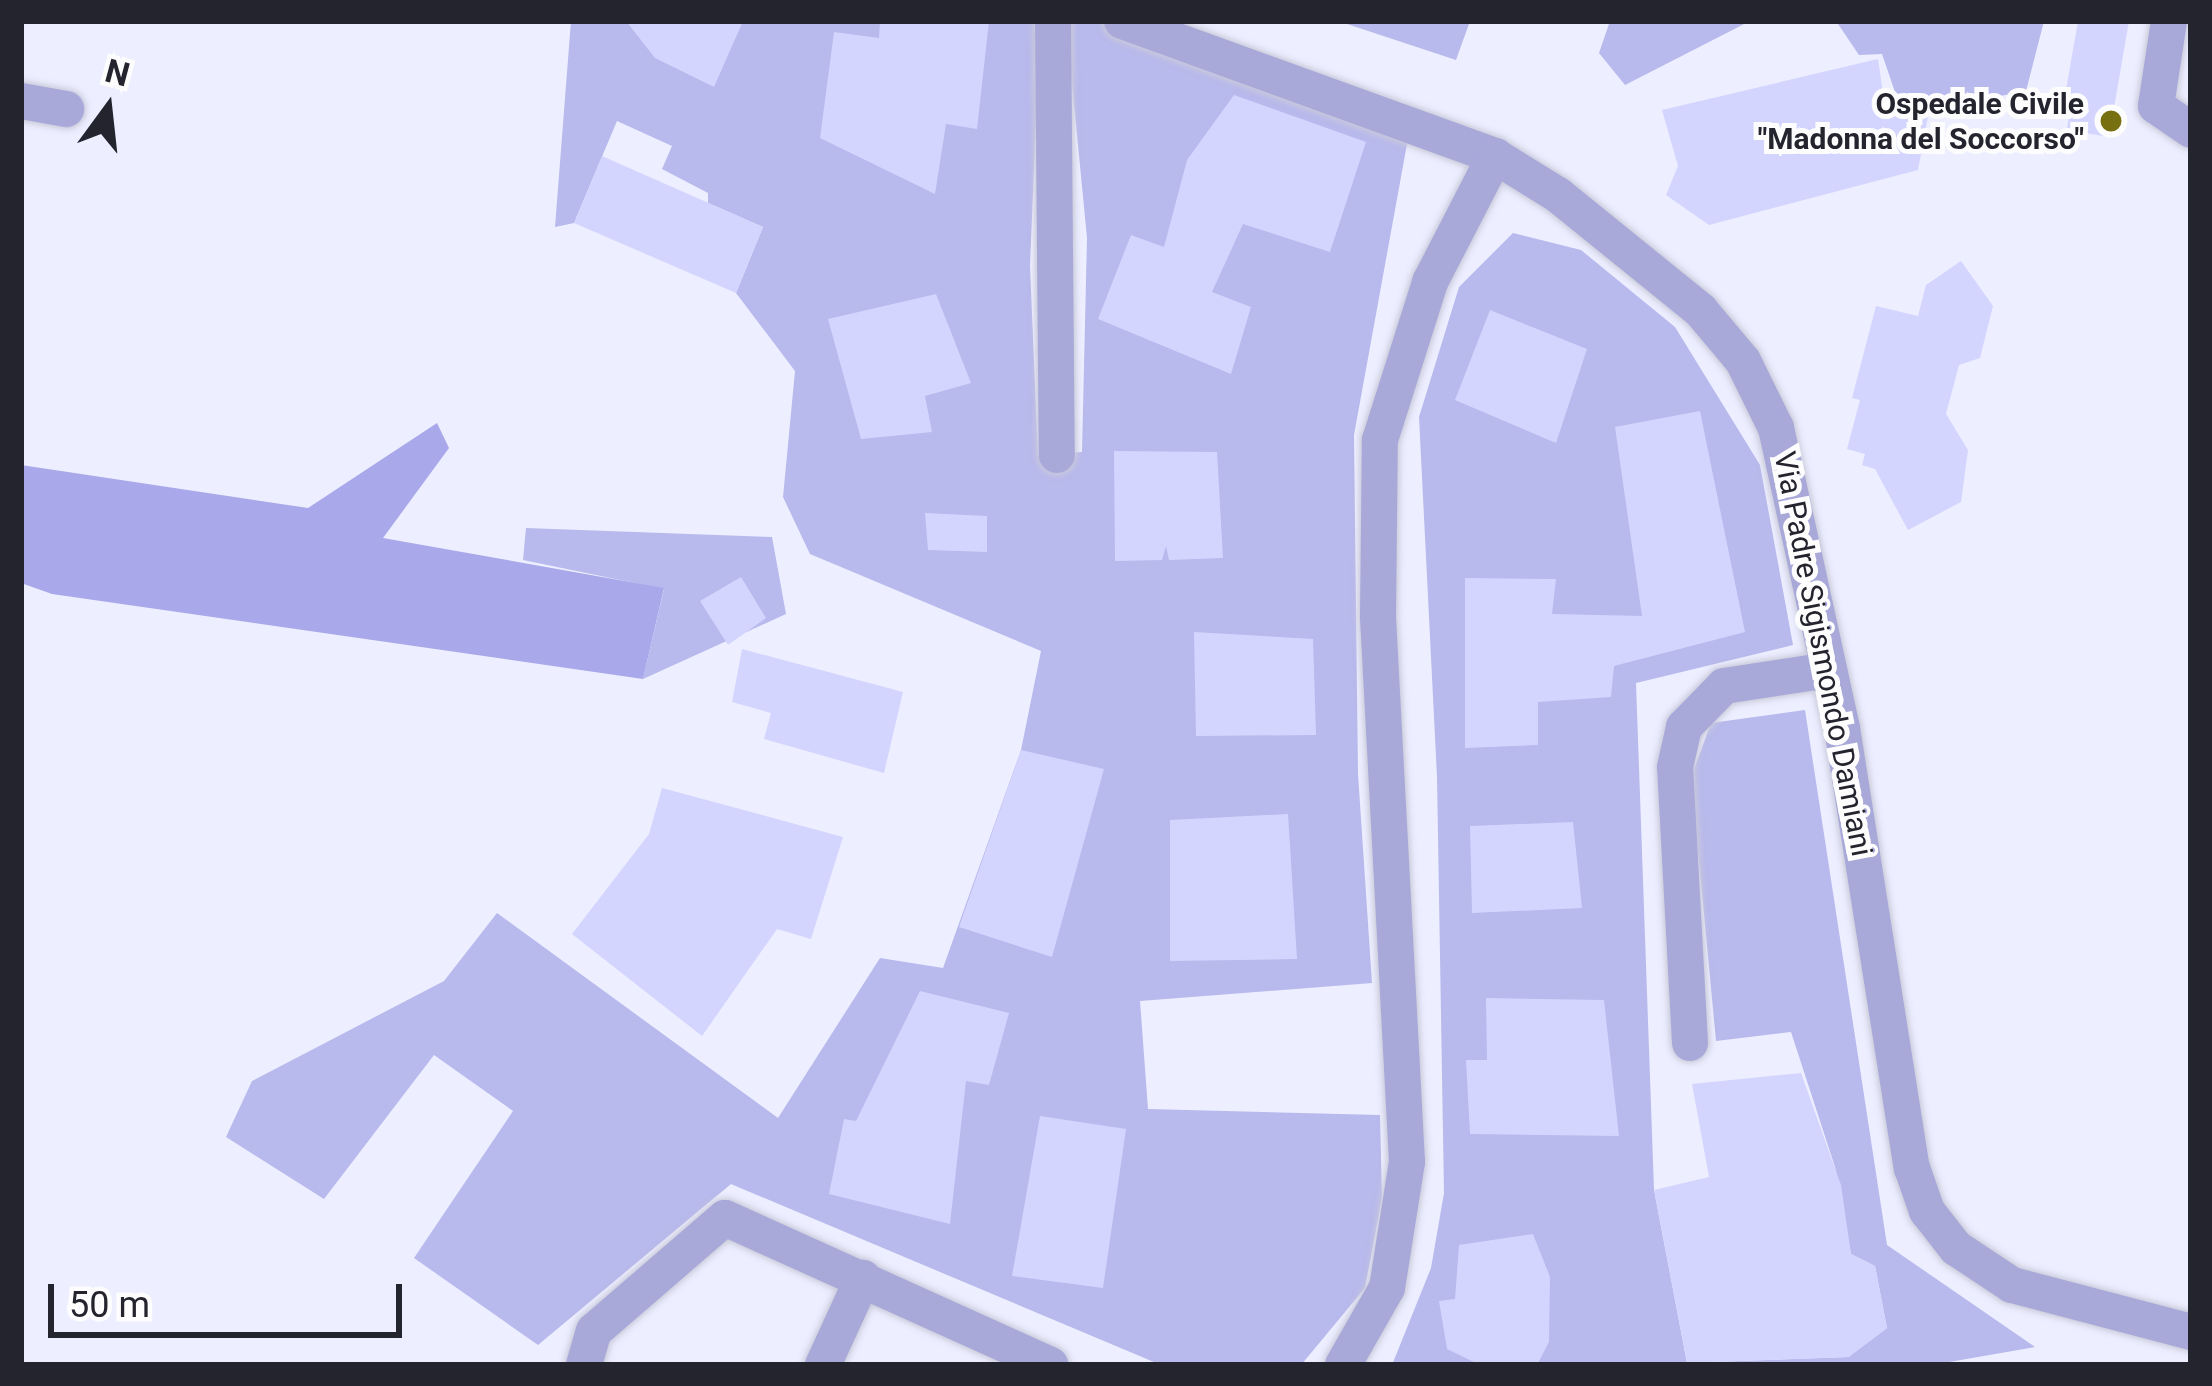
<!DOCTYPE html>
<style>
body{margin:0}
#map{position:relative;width:2212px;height:1386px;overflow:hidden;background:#edeeff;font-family:Roboto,sans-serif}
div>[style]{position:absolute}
.green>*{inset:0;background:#b8b9ec}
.forest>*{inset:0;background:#a9a8ea}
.building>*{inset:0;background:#d4d5fe}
.roads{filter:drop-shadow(0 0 3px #c9cada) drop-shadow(0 0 3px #c9cada)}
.minor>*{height:36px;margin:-18px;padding:0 18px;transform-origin:18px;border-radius:18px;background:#a8a9d9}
.dots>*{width:33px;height:33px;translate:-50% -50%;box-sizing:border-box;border:6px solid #fdfdfd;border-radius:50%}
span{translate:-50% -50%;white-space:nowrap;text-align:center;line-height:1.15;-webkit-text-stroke:10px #fdfdfd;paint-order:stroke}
.poi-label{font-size:30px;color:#24242f;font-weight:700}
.right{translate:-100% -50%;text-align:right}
.street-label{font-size:30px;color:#24242f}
.frame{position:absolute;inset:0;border:24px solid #24242f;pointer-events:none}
.north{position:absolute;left:48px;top:48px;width:120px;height:120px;-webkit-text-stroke:9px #fdfdfd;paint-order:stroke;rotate:15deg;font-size:33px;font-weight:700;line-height:48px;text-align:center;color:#24242f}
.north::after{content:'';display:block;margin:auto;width:42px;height:54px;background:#24242f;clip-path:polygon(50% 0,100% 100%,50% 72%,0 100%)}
.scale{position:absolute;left:48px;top:1284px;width:354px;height:54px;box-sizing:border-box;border:6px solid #24242f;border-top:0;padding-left:15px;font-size:36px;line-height:42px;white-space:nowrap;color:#24242f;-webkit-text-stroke:9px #fdfdfd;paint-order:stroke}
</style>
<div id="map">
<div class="green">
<i style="clip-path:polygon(571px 21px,1040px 21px,1030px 266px,1038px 456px,1082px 452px,1087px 238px,1066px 21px,1122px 21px,1411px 122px,1354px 435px,1358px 774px,1372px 983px,1140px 1001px,1148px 1109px,1380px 1115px,1382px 1198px,1365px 1288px,1301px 1365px,1161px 1365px,731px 1184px,538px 1345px,414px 1258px,513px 1111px,434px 1055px,324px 1199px,226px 1137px,252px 1081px,444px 981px,497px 913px,778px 1118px,880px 958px,943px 968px,1021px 750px,1041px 651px,810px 554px,783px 497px,795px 371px,736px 293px,763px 227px,708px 203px,708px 193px,662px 169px,672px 146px,617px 121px,574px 223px,555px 227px)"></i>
<i style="clip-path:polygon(1338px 21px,1470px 21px,1456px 60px)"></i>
<i style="clip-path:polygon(1610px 21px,1750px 21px,1625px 85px,1599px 53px)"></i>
<i style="clip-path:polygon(1836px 21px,2044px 21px,2026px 91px,1926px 110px,1895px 92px,1882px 54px,1859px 55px)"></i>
<i style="clip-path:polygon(1513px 233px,1581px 250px,1675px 327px,1760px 465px,1793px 645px,1636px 683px,1654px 1190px,1687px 1363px,1848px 1357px,1887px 1328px,1875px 1266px,1851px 1254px,1835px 1167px,1791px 1032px,1716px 1041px,1691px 777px,1711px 723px,1805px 710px,1887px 1245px,2035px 1347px,1932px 1365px,1392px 1365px,1431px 1268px,1444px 1193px,1437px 777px,1419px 417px,1459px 287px)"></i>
<i style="clip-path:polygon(526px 528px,772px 537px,786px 614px,643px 679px,664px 589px,523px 560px)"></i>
</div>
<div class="forest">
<i style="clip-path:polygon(437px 423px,449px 448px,383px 538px,664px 588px,643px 679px,52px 594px,21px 583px,21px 465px,308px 508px)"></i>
</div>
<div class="building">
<i style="clip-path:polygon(626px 21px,743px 21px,714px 87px,655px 58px)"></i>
<i style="clip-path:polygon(880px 21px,989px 21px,977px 129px,946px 124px,935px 194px,820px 138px,834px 32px,879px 38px)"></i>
<i style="clip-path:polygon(2078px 21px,2129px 21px,2109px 137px,2067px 130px,2070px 108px,2063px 107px)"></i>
<i style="clip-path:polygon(1878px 59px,1884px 100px,1928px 116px,1918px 170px,1709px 225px,1666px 195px,1678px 166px,1662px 110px)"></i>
<i style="clip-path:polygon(1234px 95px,1366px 142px,1330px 252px,1243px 224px,1212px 292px,1251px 307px,1231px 374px,1098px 319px,1131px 235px,1164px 247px,1187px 160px)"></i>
<i style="clip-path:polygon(602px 156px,763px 227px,736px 293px,574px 223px)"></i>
<i style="clip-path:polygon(1961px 261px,1993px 306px,1980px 358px,1959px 365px,1946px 414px,1968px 450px,1961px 502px,1908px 530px,1875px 469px,1862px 465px,1865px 454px,1847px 449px,1860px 400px,1852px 398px,1876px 306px,1918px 316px,1926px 285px)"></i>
<i style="clip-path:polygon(936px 294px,971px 383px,925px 396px,932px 432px,861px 439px,828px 319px)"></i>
<i style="clip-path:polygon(1490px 310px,1587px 349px,1556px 443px,1455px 400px)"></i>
<i style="clip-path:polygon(1700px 411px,1745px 632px,1614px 666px,1611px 697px,1538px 702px,1538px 745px,1465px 748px,1465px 578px,1556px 579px,1552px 614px,1642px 616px,1615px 427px)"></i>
<i style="clip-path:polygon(1114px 451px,1217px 452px,1223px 558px,1169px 560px,1166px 546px,1162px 560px,1115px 561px)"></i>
<i style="clip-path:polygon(925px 513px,987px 516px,987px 552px,928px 550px)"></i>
<i style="clip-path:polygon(741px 577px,766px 618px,728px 645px,700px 601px)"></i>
<i style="clip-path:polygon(1194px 632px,1313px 639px,1316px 735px,1196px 736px)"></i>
<i style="clip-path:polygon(742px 649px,903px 692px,884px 773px,764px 739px,771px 713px,732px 702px)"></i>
<i style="clip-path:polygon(1021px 750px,1104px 769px,1052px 957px,959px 927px)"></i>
<i style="clip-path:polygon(662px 788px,843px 837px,811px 939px,777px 929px,702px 1036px,572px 934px,649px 834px)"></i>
<i style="clip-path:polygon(1288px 814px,1297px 959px,1170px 961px,1170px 820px)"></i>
<i style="clip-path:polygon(1573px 822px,1582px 908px,1472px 913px,1470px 826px)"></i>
<i style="clip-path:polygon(920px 991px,1009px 1013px,989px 1085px,966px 1081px,950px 1224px,829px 1194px,844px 1119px,856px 1121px)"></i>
<i style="clip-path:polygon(1486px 998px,1604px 1000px,1619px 1136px,1470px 1134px,1466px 1060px,1487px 1060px)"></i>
<i style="clip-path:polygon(1801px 1073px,1841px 1185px,1851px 1254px,1875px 1266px,1887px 1328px,1849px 1357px,1687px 1363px,1654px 1190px,1709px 1177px,1692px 1084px)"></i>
<i style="clip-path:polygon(1040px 1116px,1126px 1129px,1103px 1288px,1012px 1276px)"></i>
<i style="clip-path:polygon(1533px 1234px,1550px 1277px,1549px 1342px,1537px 1365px,1480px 1365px,1447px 1349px,1439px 1301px,1455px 1299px,1459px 1245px)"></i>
</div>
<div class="roads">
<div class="minor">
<i style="left:1053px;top:21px;width:434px;rotate:89.5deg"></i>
<i style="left:1122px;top:21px;width:397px;rotate:19.9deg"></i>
<i style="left:2169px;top:21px;width:86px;rotate:98.7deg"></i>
<i style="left:2156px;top:106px;width:42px;rotate:34.4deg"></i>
<i style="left:21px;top:101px;width:46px;rotate:10.1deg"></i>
<i style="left:1690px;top:1043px;width:276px;rotate:-93.1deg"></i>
<i style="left:1675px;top:767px;width:41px;rotate:-77.3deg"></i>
<i style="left:1684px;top:727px;width:57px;rotate:-45.7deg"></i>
<i style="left:1724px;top:686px;width:106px;rotate:-8.7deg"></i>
<i style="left:584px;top:1365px;width:35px;rotate:-74deg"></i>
<i style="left:594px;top:1331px;width:173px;rotate:-40.8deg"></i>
<i style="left:725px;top:1218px;width:357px;rotate:24.3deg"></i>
<i style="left:823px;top:1365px;width:96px;rotate:-65.3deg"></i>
<i style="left:1343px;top:1365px;width:89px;rotate:-60.3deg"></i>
<i style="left:1387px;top:1288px;width:128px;rotate:-81deg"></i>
<i style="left:1407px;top:1162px;width:546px;rotate:-93.05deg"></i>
<i style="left:1378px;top:617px;width:177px;rotate:-89.4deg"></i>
<i style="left:1380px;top:440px;width:166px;rotate:-72.4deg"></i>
<i style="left:1430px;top:282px;width:142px;rotate:-62.7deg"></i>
<i style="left:1495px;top:156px;width:74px;rotate:31.8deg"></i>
<i style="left:1558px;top:195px;width:184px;rotate:39deg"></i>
<i style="left:1701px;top:311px;width:65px;rotate:50deg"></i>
<i style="left:1743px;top:361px;width:75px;rotate:63.8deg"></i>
<i style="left:1776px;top:428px;width:307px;rotate:77.6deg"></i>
<i style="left:1842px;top:728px;width:446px;rotate:81deg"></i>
<i style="left:1912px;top:1168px;width:46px;rotate:70.8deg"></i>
<i style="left:1927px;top:1211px;width:47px;rotate:51.9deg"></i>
<i style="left:1956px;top:1248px;width:67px;rotate:33.5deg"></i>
<i style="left:2012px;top:1285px;width:185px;rotate:14.7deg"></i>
</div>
</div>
<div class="dots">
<i style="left:2111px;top:121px;background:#787010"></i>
</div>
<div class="poi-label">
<span class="right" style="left:2084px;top:121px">Ospedale Civile<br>"Madonna del Soccorso"</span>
</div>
<div class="street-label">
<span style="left:1823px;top:654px;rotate:79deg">Via Padre Sigismondo Damiani</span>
</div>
<div class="frame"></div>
<div class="north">N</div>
<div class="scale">50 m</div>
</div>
